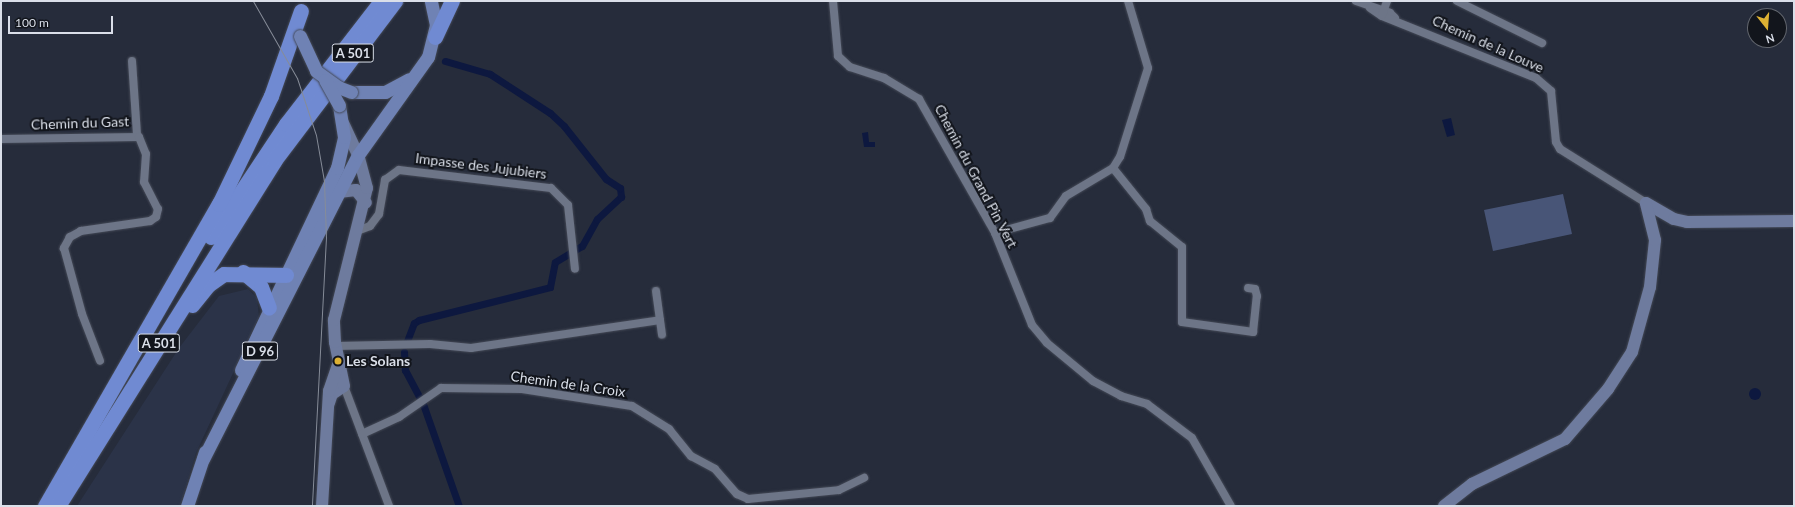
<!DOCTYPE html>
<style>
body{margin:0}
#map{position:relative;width:1795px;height:507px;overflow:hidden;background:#262c3b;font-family:Lato,sans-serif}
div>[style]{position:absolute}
.built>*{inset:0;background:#2b3348}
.green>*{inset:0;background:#485577}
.water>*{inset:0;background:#0d183f}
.round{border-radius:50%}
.canal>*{height:7px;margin:-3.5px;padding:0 3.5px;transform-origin:3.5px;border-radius:3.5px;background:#0d183f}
.roads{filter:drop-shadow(0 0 1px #444956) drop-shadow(0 0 1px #444956)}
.street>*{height:8px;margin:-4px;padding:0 4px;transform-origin:4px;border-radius:4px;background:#6d7587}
.secondary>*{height:12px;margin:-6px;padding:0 6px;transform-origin:6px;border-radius:6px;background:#6e7b9e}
.primary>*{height:13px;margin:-6.5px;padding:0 6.5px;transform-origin:6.5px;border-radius:6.5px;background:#6f82b4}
.highway>*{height:15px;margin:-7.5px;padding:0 7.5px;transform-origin:7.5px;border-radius:7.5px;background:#708ad2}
.tram>*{height:1px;margin:-0.5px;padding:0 0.5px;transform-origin:0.5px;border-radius:0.5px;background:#868c98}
.bridges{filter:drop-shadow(0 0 1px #444956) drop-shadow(0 0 1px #444956)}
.primary-bridge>*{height:13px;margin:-6.5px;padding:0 6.5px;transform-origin:6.5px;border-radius:6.5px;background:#6f82b4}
.dots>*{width:11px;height:11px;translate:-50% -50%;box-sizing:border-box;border:2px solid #12151c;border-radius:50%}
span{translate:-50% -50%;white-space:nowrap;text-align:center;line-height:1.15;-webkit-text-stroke:4px #12151c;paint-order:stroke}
.shield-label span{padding:1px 3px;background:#12151c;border:1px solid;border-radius:3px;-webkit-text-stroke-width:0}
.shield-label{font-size:13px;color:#dadfe9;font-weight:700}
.street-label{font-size:14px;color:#dadfe9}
.poi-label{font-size:14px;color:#dadfe9;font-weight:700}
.left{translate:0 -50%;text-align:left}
.frame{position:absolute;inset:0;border:2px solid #dadfe9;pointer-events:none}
.north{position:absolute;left:1747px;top:8px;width:40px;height:40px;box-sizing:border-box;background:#12151c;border:1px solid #62666e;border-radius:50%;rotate:163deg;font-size:11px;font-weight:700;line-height:16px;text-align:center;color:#dadfe9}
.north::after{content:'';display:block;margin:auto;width:14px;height:18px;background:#ddb133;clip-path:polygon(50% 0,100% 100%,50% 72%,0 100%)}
.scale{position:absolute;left:8px;top:16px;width:105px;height:18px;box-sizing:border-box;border:2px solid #dadfe9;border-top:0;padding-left:5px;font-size:12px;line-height:14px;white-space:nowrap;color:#dadfe9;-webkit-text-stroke:3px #12151c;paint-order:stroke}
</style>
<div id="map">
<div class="built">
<i style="clip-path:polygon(248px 289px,257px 298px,259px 317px,196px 453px,180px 506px,77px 506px,179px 348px,219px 296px)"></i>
</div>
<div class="green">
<i style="clip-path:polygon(1563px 194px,1572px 234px,1493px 251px,1484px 210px)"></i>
</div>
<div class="water">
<i style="clip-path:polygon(1451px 118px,1455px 135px,1447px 137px,1442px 120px)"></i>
<i style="clip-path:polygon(868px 132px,869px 142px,875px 142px,875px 147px,864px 147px,862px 133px)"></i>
<i class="round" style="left:1749px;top:388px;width:12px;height:12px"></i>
</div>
<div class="canal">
<i style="left:407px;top:341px;width:19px;rotate:-69deg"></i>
<i style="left:414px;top:323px;width:6px;rotate:-31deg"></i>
<i style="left:419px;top:320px;width:135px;rotate:-14.1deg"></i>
<i style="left:550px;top:287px;width:25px;rotate:-79deg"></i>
<i style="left:555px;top:262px;width:31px;rotate:-31deg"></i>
<i style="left:582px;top:246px;width:31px;rotate:-61deg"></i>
<i style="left:597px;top:219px;width:33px;rotate:-43deg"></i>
<i style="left:621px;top:197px;width:9px;rotate:-96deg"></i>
<i style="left:620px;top:188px;width:17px;rotate:-147deg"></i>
<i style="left:606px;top:179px;width:68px;rotate:-128.4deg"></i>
<i style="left:564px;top:126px;width:19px;rotate:-137deg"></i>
<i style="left:550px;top:113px;width:72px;rotate:-147deg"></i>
<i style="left:490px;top:74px;width:47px;rotate:-163.9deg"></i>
<i style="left:404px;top:352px;width:18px;rotate:87deg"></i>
<i style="left:405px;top:370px;width:32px;rotate:62deg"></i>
<i style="left:423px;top:404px;width:108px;rotate:70.6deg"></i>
</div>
<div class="roads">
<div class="street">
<i style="left:833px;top:1px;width:55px;rotate:84.8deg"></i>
<i style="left:838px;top:56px;width:16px;rotate:43deg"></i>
<i style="left:850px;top:67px;width:36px;rotate:18deg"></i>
<i style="left:884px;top:78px;width:41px;rotate:31deg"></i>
<i style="left:919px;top:99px;width:154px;rotate:60.4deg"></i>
<i style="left:995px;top:233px;width:99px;rotate:68.1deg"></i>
<i style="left:1032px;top:325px;width:23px;rotate:50deg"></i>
<i style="left:1047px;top:343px;width:60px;rotate:39.6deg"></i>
<i style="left:1093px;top:381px;width:32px;rotate:28deg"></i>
<i style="left:1121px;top:396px;width:27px;rotate:17deg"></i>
<i style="left:1147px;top:404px;width:56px;rotate:37.1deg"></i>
<i style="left:1192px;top:438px;width:78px;rotate:60.2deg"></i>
<i style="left:1356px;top:1px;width:36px;rotate:19deg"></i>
<i style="left:1390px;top:13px;width:7px;rotate:45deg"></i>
<i style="left:1457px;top:1px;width:95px;rotate:26.3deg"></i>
<i style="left:1370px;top:8px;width:14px;rotate:34deg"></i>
<i style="left:1382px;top:16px;width:166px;rotate:21.9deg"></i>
<i style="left:1536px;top:78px;width:20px;rotate:41deg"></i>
<i style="left:1551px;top:91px;width:51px;rotate:84.4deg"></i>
<i style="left:1556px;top:142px;width:8px;rotate:60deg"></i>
<i style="left:1560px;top:149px;width:102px;rotate:32.1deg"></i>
<i style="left:1382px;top:15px;width:15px;rotate:-70deg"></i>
<i style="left:132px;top:61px;width:73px;rotate:86.1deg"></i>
<i style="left:1px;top:139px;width:138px;rotate:-0.8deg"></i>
<i style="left:139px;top:137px;width:18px;rotate:68deg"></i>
<i style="left:146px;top:154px;width:28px;rotate:94deg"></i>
<i style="left:144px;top:182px;width:30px;rotate:63deg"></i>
<i style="left:158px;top:209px;width:8px;rotate:104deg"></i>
<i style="left:156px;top:217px;width:7px;rotate:146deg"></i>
<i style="left:150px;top:221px;width:70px;rotate:171.8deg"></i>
<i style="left:81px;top:231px;width:13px;rotate:151deg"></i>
<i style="left:70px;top:237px;width:13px;rotate:119deg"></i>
<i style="left:64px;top:248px;width:68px;rotate:74.7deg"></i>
<i style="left:82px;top:314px;width:50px;rotate:69deg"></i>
<i style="left:1113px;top:168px;width:53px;rotate:51.2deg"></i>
<i style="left:1146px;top:209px;width:13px;rotate:72deg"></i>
<i style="left:1150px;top:221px;width:41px;rotate:39.1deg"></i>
<i style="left:1182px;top:247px;width:75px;rotate:90deg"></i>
<i style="left:1182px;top:322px;width:72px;rotate:8deg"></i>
<i style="left:1253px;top:332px;width:36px;rotate:-84deg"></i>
<i style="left:1257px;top:296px;width:7px;rotate:-106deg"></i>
<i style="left:1255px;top:289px;width:7px;rotate:-172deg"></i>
<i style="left:357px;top:231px;width:14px;rotate:-21deg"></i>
<i style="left:370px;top:226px;width:15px;rotate:-53deg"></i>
<i style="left:379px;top:214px;width:35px;rotate:-80deg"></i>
<i style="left:385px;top:180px;width:17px;rotate:-36deg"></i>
<i style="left:399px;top:170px;width:153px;rotate:6.8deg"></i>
<i style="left:551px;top:188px;width:24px;rotate:45deg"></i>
<i style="left:568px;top:205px;width:64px;rotate:83.8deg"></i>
<i style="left:995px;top:233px;width:57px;rotate:-15.3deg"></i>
<i style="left:1050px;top:218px;width:27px;rotate:-54deg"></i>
<i style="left:1066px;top:196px;width:55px;rotate:-30.8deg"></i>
<i style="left:1113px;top:168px;width:13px;rotate:-58deg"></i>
<i style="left:1120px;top:157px;width:93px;rotate:-72.5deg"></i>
<i style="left:1148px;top:68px;width:70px;rotate:-106.6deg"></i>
<i style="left:656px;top:291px;width:44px;rotate:82.2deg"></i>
<i style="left:335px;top:346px;width:95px;rotate:-1.2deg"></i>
<i style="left:430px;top:344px;width:41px;rotate:5.6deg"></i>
<i style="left:471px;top:348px;width:191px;rotate:-8.4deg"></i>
<i style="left:344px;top:386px;width:128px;rotate:69.4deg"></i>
<i style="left:362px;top:434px;width:41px;rotate:-24.7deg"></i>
<i style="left:399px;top:417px;width:51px;rotate:-34.6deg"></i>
<i style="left:441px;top:388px;width:81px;rotate:0.7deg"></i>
<i style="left:522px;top:389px;width:111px;rotate:8.8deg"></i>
<i style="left:632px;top:406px;width:44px;rotate:31.9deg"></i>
<i style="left:669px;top:429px;width:35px;rotate:51deg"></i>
<i style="left:691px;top:456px;width:27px;rotate:28deg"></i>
<i style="left:715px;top:469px;width:33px;rotate:49deg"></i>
<i style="left:737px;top:494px;width:12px;rotate:24deg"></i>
<i style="left:748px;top:499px;width:91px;rotate:-5.6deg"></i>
<i style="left:839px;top:490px;width:28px;rotate:-26deg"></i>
</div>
<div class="secondary">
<i style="left:339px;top:192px;width:17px;rotate:-7deg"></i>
<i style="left:356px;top:190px;width:16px;rotate:52deg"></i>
<i style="left:1646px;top:203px;width:32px;rotate:30deg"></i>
<i style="left:1674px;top:219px;width:13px;rotate:13deg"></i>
<i style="left:1687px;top:222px;width:107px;rotate:-0.5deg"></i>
<i style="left:329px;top:403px;width:9px;rotate:-72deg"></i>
<i style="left:332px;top:394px;width:14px;rotate:-34deg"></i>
<i style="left:344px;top:386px;width:45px;rotate:-101.6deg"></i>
<i style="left:335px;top:342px;width:22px;rotate:-93deg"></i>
<i style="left:334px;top:320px;width:136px;rotate:-76deg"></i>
<i style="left:367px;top:188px;width:34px;rotate:-105deg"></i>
<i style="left:358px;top:155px;width:35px;rotate:-115deg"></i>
<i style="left:322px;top:506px;width:115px;rotate:-86.5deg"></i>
<i style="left:329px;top:391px;width:28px;rotate:-71deg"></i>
<i style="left:1444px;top:506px;width:36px;rotate:-38deg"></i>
<i style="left:1472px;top:484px;width:103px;rotate:-25.8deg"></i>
<i style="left:1565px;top:439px;width:66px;rotate:-49.3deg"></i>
<i style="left:1608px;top:389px;width:44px;rotate:-57deg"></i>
<i style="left:1632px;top:352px;width:67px;rotate:-74.5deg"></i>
<i style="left:1650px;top:287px;width:47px;rotate:-83.9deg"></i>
<i style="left:1655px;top:240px;width:38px;rotate:-104deg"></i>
</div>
<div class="primary">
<i style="left:351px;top:92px;width:34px"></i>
<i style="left:385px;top:92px;width:27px;rotate:-28deg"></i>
<i style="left:241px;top:370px;width:224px;rotate:-64.6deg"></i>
<i style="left:337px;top:168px;width:32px;rotate:-77deg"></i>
<i style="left:344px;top:137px;width:32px;rotate:-99deg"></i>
<i style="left:203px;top:459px;width:341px;rotate:-63deg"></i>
<i style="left:358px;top:155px;width:120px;rotate:-54.5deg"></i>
<i style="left:428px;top:57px;width:33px;rotate:-76deg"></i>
<i style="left:436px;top:25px;width:25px;rotate:-102deg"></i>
<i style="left:187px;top:506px;width:57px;rotate:-71.6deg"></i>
</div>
<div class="highway">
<i style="left:435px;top:37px;width:40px;rotate:-65deg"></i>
<i style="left:211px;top:237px;width:136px;rotate:-56.4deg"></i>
<i style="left:286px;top:124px;width:155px;rotate:-52.3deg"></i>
<i style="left:243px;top:272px;width:23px;rotate:40deg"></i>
<i style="left:261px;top:287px;width:22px;rotate:69deg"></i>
<i style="left:192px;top:305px;width:26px;rotate:-51deg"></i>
<i style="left:208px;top:285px;width:19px;rotate:-35deg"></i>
<i style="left:224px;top:274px;width:62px;rotate:0.9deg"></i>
<i style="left:45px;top:506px;width:349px;rotate:-60.1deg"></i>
<i style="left:219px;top:204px;width:120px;rotate:-64.3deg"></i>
<i style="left:271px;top:96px;width:90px;rotate:-70.6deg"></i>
<i style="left:58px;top:506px;width:407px;rotate:-57.9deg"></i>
<i style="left:274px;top:161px;width:201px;rotate:-52.9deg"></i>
</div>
</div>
<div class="tram">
<i style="left:253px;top:1px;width:89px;rotate:60.3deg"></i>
<i style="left:297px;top:78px;width:60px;rotate:71.6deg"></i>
<i style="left:316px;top:135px;width:47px;rotate:80.1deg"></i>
<i style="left:324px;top:181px;width:56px;rotate:88deg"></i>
<i style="left:326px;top:237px;width:269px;rotate:93deg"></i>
</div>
<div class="bridges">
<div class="primary-bridge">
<i style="left:300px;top:36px;width:38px;rotate:65deg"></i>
<i style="left:316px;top:71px;width:27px;rotate:36deg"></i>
<i style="left:338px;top:87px;width:14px;rotate:21deg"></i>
<i style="left:325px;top:80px;width:29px;rotate:61deg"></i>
</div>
</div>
<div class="dots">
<i style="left:338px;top:361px;background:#ddb133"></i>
</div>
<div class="shield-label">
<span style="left:353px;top:53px">A 501</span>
<span style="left:159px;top:343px">A 501</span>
<span style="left:260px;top:351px">D 96</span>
</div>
<div class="street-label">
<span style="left:1488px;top:44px;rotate:24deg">Chemin de la Louve</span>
<span style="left:80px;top:123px;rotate:-2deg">Chemin du Gast</span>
<span style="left:481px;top:166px;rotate:7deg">Impasse des Jujubiers</span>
<span style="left:976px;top:176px;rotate:62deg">Chemin du Grand Pin Vert</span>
<span style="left:568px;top:384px;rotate:8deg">Chemin de la Croix</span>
</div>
<div class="poi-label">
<span class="left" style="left:346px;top:361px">Les Solans</span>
</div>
<div class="frame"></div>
<div class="north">N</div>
<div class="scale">100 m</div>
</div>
